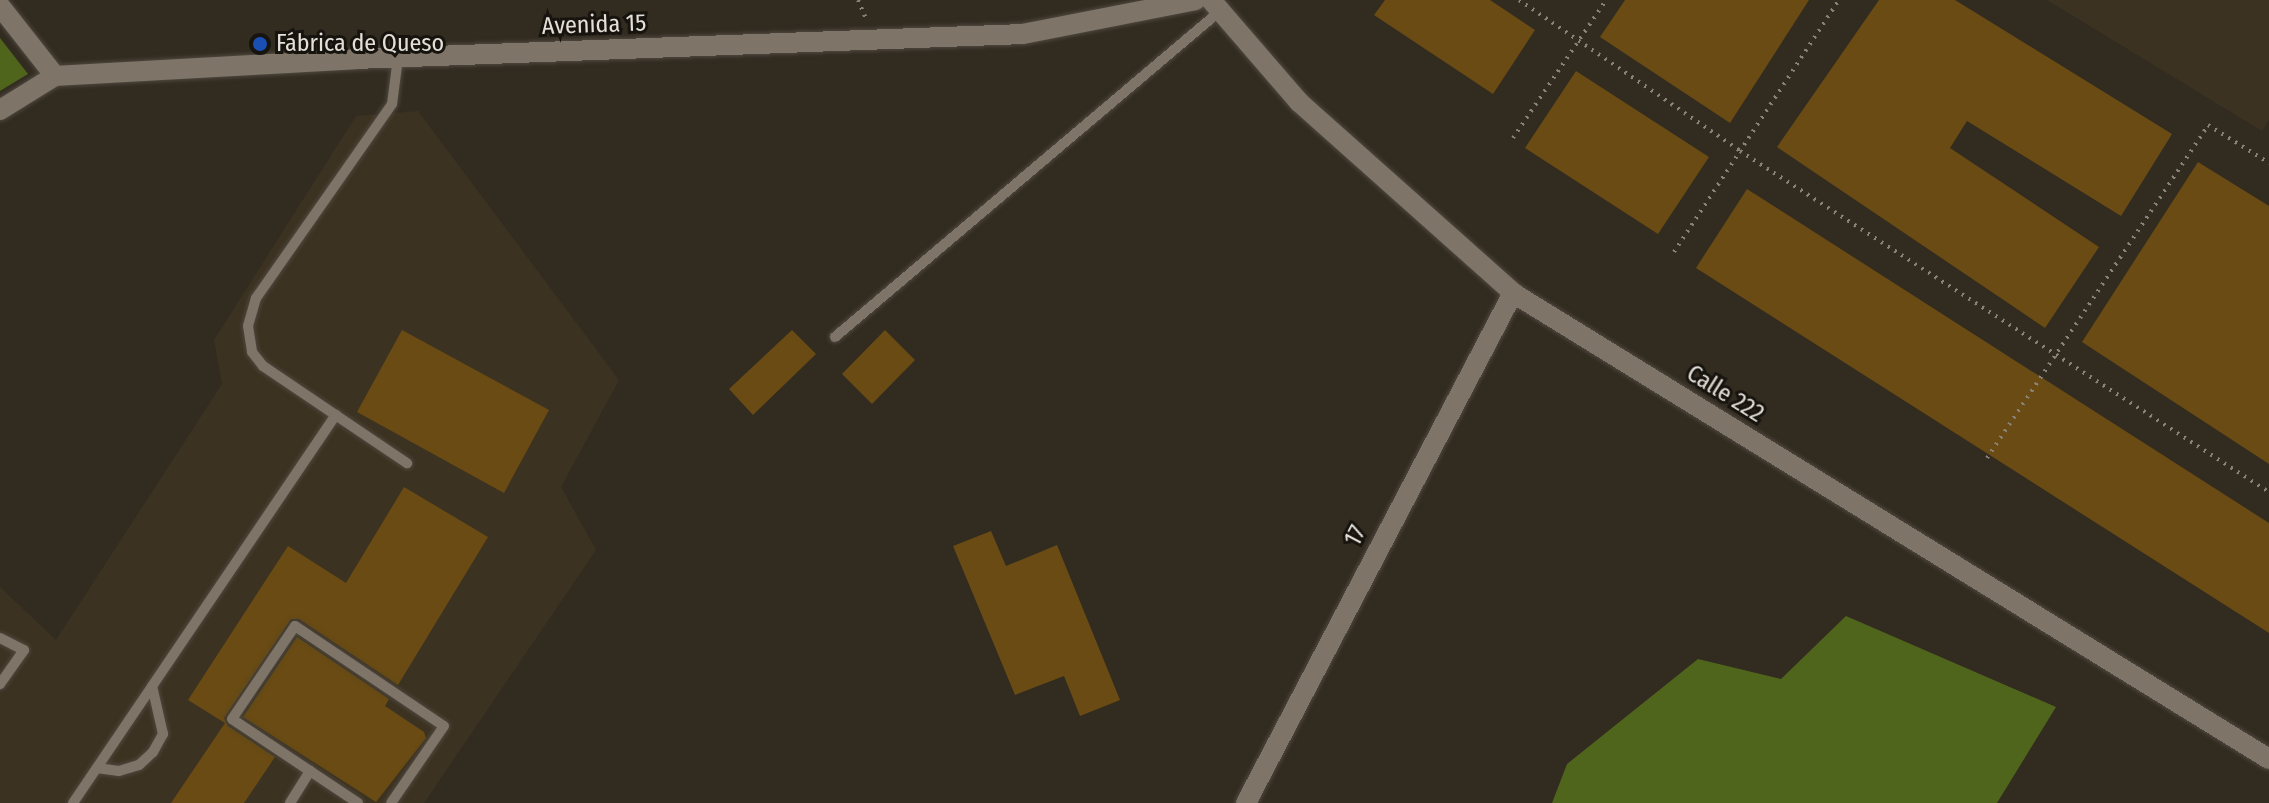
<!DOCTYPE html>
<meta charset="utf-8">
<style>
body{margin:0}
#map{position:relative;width:2269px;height:803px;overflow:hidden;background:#322b20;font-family:"Fira Sans Condensed",sans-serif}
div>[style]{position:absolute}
.built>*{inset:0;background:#3c3221}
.forest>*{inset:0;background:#50651c}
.building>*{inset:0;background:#694b13}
.path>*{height:4px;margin-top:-2px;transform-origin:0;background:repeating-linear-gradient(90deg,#888278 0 2px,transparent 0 8px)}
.roads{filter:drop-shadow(0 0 2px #4f483f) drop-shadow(0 0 2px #4f483f)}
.service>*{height:10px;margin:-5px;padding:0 5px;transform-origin:5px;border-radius:5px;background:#7e7568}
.minor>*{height:20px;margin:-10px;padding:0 10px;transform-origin:10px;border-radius:10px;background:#7e7568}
.tertiary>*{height:20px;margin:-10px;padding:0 10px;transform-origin:10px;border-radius:10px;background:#7e7568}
.secondary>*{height:20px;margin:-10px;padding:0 10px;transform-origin:10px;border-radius:10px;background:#7e7568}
.dots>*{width:22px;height:22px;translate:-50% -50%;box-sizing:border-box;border:4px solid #17140f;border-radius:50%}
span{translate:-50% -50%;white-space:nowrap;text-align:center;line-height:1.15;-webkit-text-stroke:6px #17140f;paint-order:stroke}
.street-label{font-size:24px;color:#e4e0d8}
.poi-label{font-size:24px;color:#e4e0d8}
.left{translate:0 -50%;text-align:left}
</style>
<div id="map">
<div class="built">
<i style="clip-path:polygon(2047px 0,2269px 0,2269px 120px,2262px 131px)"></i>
<i style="clip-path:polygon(418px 111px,619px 380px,561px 487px,596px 550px,424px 803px,0 803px,0 587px,56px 640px,222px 384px,214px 340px,356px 116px)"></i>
</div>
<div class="forest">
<i style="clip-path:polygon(0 38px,28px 74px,0 91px)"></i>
<i style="clip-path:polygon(1846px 616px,2056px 707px,1997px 803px,1552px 803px,1567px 764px,1698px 659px,1781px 679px)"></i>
</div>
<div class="building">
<i style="clip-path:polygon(1385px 0,1490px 0,1535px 30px,1493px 94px,1374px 15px)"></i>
<i style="clip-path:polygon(1625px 0,1809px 0,1730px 123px,1600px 37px)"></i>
<i style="clip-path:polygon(1879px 0,1955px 0,2172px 134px,2121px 216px,1967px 121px,1950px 148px,2099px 247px,2045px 328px,1777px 147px)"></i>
<i style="clip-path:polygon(1576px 71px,1709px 157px,1658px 234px,1525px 148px)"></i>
<i style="clip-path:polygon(2198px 162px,2269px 206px,2269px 464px,2082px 342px)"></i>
<i style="clip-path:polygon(1747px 189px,2269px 523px,2269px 633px,1696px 268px)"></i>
<i style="clip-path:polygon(402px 330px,549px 410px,504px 493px,357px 412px)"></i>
<i style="clip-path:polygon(792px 330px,816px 354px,753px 415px,729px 389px)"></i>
<i style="clip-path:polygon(885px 330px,915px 360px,872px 404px,842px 374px)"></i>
<i style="clip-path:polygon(404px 487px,488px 537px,398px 685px,299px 619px,291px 619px,224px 718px,228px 726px,275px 757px,244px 803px,171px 803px,225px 723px,188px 700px,288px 546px,346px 583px)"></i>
<i style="clip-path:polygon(991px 531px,1006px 566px,1057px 545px,1120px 700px,1080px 716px,1064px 676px,1015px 695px,953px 546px)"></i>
<i style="clip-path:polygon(297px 637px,389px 699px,385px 706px,424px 732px,426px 738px,376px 802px,243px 717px)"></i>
</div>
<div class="path">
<i style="left:858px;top:0;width:21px;rotate:67deg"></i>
<i style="left:1519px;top:0;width:268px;rotate:34.3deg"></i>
<i style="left:1740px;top:151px;width:629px;rotate:32.81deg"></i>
<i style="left:1513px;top:138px;width:166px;rotate:-56deg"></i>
<i style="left:1674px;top:252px;width:301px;rotate:-56.8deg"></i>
<i style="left:1987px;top:458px;width:400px;rotate:-56.4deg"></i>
<i style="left:2208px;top:125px;width:72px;rotate:31.9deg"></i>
</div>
<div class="roads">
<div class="service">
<i style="left:398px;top:58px;width:46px;rotate:97.4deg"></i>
<i style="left:392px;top:104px;width:237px;rotate:125deg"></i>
<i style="left:256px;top:298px;width:29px;rotate:106deg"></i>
<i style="left:248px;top:326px;width:26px;rotate:81deg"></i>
<i style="left:252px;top:352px;width:18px;rotate:52deg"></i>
<i style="left:263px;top:366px;width:174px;rotate:34deg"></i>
<i style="left:835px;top:337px;width:504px;rotate:-40.26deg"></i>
<i style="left:0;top:638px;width:27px;rotate:27deg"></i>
<i style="left:24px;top:650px;width:42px;rotate:125.2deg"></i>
<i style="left:97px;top:768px;width:22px;rotate:8deg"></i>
<i style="left:119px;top:771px;width:21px;rotate:-17deg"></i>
<i style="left:139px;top:765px;width:19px;rotate:-43deg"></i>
<i style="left:153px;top:752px;width:21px;rotate:-61deg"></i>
<i style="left:163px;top:734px;width:49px;rotate:-102.9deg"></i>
<i style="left:73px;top:803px;width:469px;rotate:-55.9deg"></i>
<i style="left:290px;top:803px;width:38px;rotate:-58deg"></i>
<i style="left:358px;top:803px;width:151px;rotate:-146.3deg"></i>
<i style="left:232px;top:719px;width:112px;rotate:-55.9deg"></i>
<i style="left:295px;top:626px;width:179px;rotate:33.9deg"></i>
<i style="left:444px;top:726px;width:93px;rotate:124.5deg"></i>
</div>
<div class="minor">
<i style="left:0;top:6px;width:89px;rotate:51.8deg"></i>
<i style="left:1246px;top:803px;width:576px;rotate:-62.37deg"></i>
</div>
<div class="tertiary">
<i style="left:0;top:110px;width:65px;rotate:-31.7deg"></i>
<i style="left:55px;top:76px;width:300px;rotate:-3.2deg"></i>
<i style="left:355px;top:59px;width:668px;rotate:-2.14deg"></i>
<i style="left:1023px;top:34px;width:176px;rotate:-11.1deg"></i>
</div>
<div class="secondary">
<i style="left:1211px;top:0;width:135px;rotate:49.2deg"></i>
<i style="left:1299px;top:102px;width:287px;rotate:41.7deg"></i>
<i style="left:1513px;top:293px;width:888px;rotate:31.65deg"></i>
</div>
</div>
<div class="dots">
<i style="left:260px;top:44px;background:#1a4fb4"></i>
</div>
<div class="street-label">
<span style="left:594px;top:25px;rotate:-2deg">Avenida 15</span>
<span style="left:1725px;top:394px;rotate:32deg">Calle 222</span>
<span style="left:1356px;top:536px;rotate:-62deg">17</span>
</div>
<div class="poi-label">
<span class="left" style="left:276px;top:44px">Fábrica de Queso</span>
</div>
</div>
